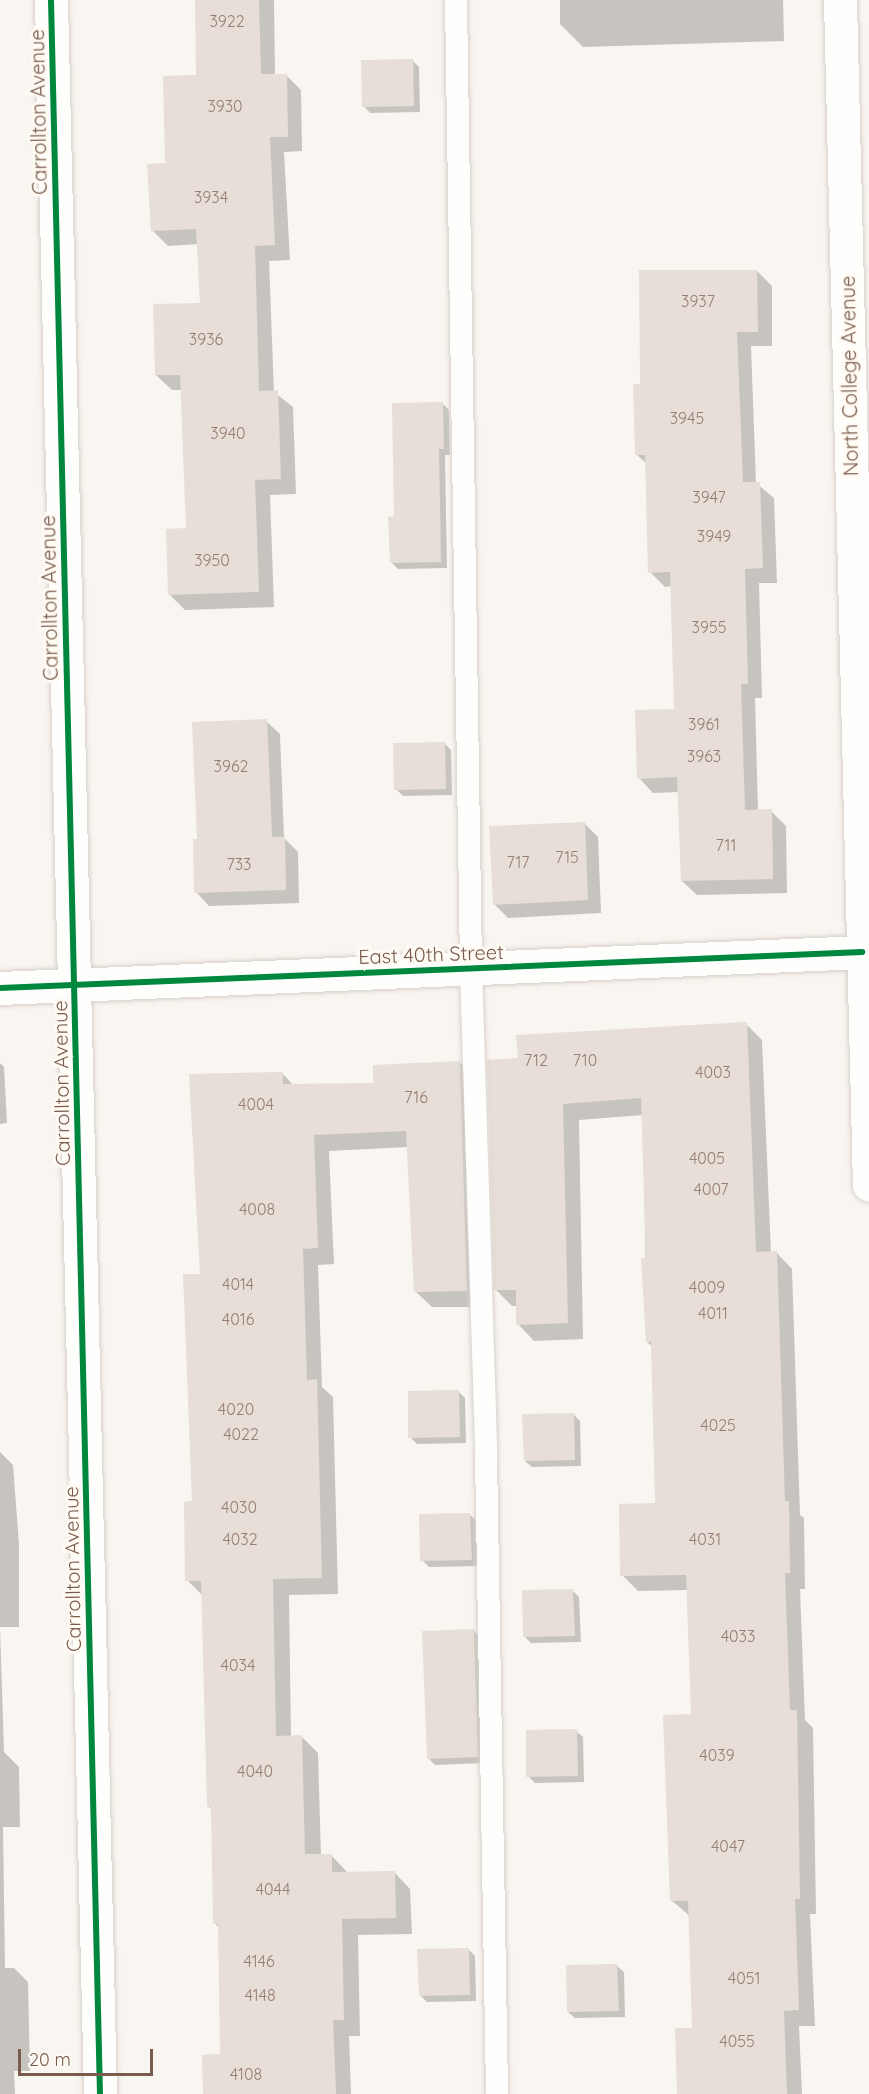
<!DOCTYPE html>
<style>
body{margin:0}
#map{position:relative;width:869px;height:2094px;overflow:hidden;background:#f9f5f0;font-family:Quicksand,sans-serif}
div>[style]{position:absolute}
.shadow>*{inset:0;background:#0003}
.building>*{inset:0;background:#e6ded7}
.roads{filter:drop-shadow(0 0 2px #d7d1cb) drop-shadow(0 0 2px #d7d1cb)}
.lane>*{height:22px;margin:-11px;padding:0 11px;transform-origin:11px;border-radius:11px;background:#fefefd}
.street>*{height:33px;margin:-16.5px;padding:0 16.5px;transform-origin:16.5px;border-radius:16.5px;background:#fefefd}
.secondary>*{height:33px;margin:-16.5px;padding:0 16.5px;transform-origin:16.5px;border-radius:16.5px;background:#fefefd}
.cycleway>*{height:6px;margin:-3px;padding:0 3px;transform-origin:3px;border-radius:3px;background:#00873e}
span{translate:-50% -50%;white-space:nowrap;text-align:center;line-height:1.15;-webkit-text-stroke:6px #fffaf3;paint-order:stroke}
.number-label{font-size:16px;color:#977e72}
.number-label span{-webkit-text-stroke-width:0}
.street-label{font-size:20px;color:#7a5c4d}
.scale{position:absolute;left:18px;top:2049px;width:135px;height:27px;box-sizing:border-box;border:3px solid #7a5c4d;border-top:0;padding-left:8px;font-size:18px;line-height:21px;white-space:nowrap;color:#7a5c4d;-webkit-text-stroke:4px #fffaf3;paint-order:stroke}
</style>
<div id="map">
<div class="shadow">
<i style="clip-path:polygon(196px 0,274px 0,275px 75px,286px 75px,301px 90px,302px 151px,284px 152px,290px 260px,269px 261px,274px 392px,293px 407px,296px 494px,270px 495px,274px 607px,185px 610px,170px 595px,187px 529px,182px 390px,172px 390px,156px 375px,201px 304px,199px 244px,168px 246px,152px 230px,166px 165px,197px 77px)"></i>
<i style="clip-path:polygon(560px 0,783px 0,784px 41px,583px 47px,560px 24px)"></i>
<i style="clip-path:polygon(412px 60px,419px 67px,420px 112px,370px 113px,364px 106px)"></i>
<i style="clip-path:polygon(757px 271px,772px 286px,772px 346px,751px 346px,756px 483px,774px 498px,777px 583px,759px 583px,762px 698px,755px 698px,758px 811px,771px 811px,786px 826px,787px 893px,697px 895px,682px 881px,679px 792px,653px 793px,639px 778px,675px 710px,672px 586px,665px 587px,650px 572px,647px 464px,637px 455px,641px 385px)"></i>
<i style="clip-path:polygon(442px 403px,449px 410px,450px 455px,445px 455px,447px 568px,398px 569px,391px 562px,395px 518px)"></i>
<i style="clip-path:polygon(266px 721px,280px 734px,284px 838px,298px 852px,299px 903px,209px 906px,196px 892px,199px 840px)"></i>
<i style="clip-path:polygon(444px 743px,451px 750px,452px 795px,403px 796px,396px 789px)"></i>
<i style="clip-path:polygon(584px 823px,598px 837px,601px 913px,508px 918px,494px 904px)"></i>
<i style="clip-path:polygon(746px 1024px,762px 1040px,771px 1253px,776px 1252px,792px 1269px,800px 1515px,804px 1518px,805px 1589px,800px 1589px,805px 1720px,813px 1728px,816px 1914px,810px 1914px,815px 2026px,799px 2026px,802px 2094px,679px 2094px,694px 2029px,690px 1916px,671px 1900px,693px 1715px,688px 1590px,638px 1591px,622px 1575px,657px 1505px,653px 1347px,647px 1342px,643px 1115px,579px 1120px,583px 1339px,534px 1341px,518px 1324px,517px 1306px,512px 1306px,496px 1290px,519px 1060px)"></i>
<i style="clip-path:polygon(460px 1062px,476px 1079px,483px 1307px,432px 1307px,415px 1291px,408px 1147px,329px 1151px,334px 1264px,318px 1265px,322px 1387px,333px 1397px,338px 1594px,289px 1595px,291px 1737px,302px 1737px,318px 1753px,321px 1856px,331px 1855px,348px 1873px,394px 1872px,410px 1889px,412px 1934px,358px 1935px,360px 2036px,349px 2036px,351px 2094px,206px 2094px,222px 2056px,219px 1928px,215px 1923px,213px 1811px,209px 1807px,203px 1596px,187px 1580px,194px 1503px,202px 1275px,283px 1074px,294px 1086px,375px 1084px)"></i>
<i style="clip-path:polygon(0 1063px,4px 1067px,7px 1123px,0 1124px)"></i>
<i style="clip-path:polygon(458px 1391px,465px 1398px,466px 1443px,417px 1444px,410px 1437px)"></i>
<i style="clip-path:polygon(574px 1415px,580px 1421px,581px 1466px,532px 1467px,525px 1461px)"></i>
<i style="clip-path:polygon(0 1452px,13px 1465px,19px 1544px,19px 1627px,0 1627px,4px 1752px,19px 1767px,20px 1827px,3px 1827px,5px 1968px,14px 1968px,28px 1982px,30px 2071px,14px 2071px,15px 2094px,0 2094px)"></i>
<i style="clip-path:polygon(470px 1515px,477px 1521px,478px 1566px,429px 1567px,422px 1560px)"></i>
<i style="clip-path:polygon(573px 1591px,579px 1597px,581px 1642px,531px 1643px,524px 1636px)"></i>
<i style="clip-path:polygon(474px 1631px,480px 1637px,484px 1763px,435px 1765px,428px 1758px)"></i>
<i style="clip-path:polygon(576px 1731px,583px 1737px,584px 1782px,535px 1783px,528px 1776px)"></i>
<i style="clip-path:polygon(469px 1950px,475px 1956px,476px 2001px,427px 2002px,420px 1995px)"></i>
<i style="clip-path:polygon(617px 1966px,624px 1972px,625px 2017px,575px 2018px,568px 2012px)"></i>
</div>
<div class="building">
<i style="clip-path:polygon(195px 0,259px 0,261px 74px,287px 74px,288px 137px,270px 137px,275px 245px,255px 246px,259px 391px,278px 390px,281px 479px,255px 480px,259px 592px,168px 595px,166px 529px,186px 528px,180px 375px,155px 375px,153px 304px,200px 303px,196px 229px,151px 231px,147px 164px,165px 163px,163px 76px,196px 75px)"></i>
<i style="clip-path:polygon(413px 59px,414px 106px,362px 107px,361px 60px)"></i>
<i style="clip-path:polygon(639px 270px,757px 270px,758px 332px,737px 332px,743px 482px,760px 482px,763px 568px,745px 569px,748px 684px,741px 684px,745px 810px,772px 809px,773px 879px,681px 881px,677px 777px,637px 779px,635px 710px,674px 709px,670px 572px,648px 573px,645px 455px,635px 455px,633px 384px,640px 384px)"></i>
<i style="clip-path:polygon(443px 402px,444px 449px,439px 449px,441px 562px,390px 563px,388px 517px,394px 516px,392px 403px)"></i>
<i style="clip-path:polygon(267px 719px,272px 837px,285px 837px,286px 890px,194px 893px,193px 839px,197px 839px,192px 722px)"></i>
<i style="clip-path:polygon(445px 742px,446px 789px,394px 790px,393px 743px)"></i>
<i style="clip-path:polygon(585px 822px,588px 900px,493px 905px,489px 826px)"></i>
<i style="clip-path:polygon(747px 1022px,756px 1252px,777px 1251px,785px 1501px,789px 1501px,790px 1573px,785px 1573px,790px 1710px,797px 1710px,800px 1899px,795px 1899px,799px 2010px,784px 2011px,787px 2094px,677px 2094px,675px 2028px,692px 2028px,688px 1901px,670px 1901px,663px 1715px,691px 1714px,686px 1575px,620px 1576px,619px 1504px,655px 1503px,651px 1342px,646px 1342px,641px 1258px,646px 1258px,641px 1098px,563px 1104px,568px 1323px,516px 1325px,516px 1290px,494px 1290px,487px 1060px,518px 1058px,516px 1035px)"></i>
<i style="clip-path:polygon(460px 1061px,467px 1291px,414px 1292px,406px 1131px,314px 1135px,318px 1248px,303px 1249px,307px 1380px,317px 1379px,322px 1578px,273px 1579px,276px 1736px,302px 1735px,305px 1854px,332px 1854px,332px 1872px,395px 1871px,396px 1918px,342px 1919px,344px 2020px,333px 2020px,336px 2094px,203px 2094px,202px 2055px,220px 2054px,218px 1924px,213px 1924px,211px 1807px,207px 1807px,201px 1581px,185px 1581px,184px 1502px,192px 1501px,183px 1274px,200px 1274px,189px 1074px,283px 1072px,283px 1084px,373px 1083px,373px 1065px)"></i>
<i style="clip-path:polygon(459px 1390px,460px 1437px,408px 1438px,408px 1391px)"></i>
<i style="clip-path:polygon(574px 1413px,575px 1460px,524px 1461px,522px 1414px)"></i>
<i style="clip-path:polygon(470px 1513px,472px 1560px,420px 1561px,419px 1514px)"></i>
<i style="clip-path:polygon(573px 1589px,575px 1636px,523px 1637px,522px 1590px)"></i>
<i style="clip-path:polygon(474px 1629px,478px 1757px,427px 1759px,422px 1631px)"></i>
<i style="clip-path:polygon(577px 1729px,578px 1776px,526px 1777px,526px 1730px)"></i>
<i style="clip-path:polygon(469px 1948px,470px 1995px,419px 1996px,417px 1949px)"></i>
<i style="clip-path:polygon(617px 1964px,619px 2011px,567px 2012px,566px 1965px)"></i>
</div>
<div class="roads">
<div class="lane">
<i style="left:456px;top:0;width:969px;rotate:89.11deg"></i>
<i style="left:471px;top:969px;width:486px;rotate:88.2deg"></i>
<i style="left:486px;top:1455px;width:639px;rotate:89.01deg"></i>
</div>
<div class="street">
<i style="left:51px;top:0;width:2095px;rotate:88.66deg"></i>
<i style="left:0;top:988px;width:863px;rotate:-2.39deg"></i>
</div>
<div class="secondary">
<i style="left:840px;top:0;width:1185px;rotate:88.6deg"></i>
</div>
</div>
<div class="cycleway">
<i style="left:51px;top:0;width:2095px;rotate:88.66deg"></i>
<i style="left:0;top:988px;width:863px;rotate:-2.39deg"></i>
</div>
<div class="number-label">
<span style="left:227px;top:21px">3922</span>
<span style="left:225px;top:106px">3930</span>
<span style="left:211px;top:197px">3934</span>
<span style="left:698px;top:301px">3937</span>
<span style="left:206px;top:339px">3936</span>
<span style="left:687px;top:418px">3945</span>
<span style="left:228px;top:433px">3940</span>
<span style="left:709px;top:497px">3947</span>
<span style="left:714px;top:536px">3949</span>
<span style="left:212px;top:560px">3950</span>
<span style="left:709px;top:627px">3955</span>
<span style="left:704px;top:724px">3961</span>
<span style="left:704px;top:756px">3963</span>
<span style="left:231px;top:766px">3962</span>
<span style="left:726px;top:845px">711</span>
<span style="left:567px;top:857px">715</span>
<span style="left:518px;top:862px">717</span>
<span style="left:239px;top:864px">733</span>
<span style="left:536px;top:1060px">712</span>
<span style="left:585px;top:1060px">710</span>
<span style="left:713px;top:1072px">4003</span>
<span style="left:416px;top:1097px">716</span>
<span style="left:256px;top:1104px">4004</span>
<span style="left:707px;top:1158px">4005</span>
<span style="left:711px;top:1189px">4007</span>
<span style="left:257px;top:1209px">4008</span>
<span style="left:238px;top:1284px">4014</span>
<span style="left:707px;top:1287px">4009</span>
<span style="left:713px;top:1313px">4011</span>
<span style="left:238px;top:1319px">4016</span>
<span style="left:236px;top:1409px">4020</span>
<span style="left:718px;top:1425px">4025</span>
<span style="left:241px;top:1434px">4022</span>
<span style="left:239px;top:1507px">4030</span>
<span style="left:240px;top:1539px">4032</span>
<span style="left:705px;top:1539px">4031</span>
<span style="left:738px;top:1636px">4033</span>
<span style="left:238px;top:1665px">4034</span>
<span style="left:717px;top:1755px">4039</span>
<span style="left:255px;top:1771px">4040</span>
<span style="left:728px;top:1846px">4047</span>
<span style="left:273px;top:1889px">4044</span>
<span style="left:259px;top:1961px">4146</span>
<span style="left:744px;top:1978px">4051</span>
<span style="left:260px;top:1995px">4148</span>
<span style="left:737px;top:2041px">4055</span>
<span style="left:246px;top:2074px">4108</span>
</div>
<div class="street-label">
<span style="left:38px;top:112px;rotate:-91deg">Carrollton Avenue</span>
<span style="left:849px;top:376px;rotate:-91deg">North College Avenue</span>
<span style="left:49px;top:598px;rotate:-91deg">Carrollton Avenue</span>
<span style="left:431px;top:954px;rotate:-2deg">East 40th Street</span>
<span style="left:61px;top:1083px;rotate:-91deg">Carrollton Avenue</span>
<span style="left:72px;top:1569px;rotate:-91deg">Carrollton Avenue</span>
</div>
<div class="scale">20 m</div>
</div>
